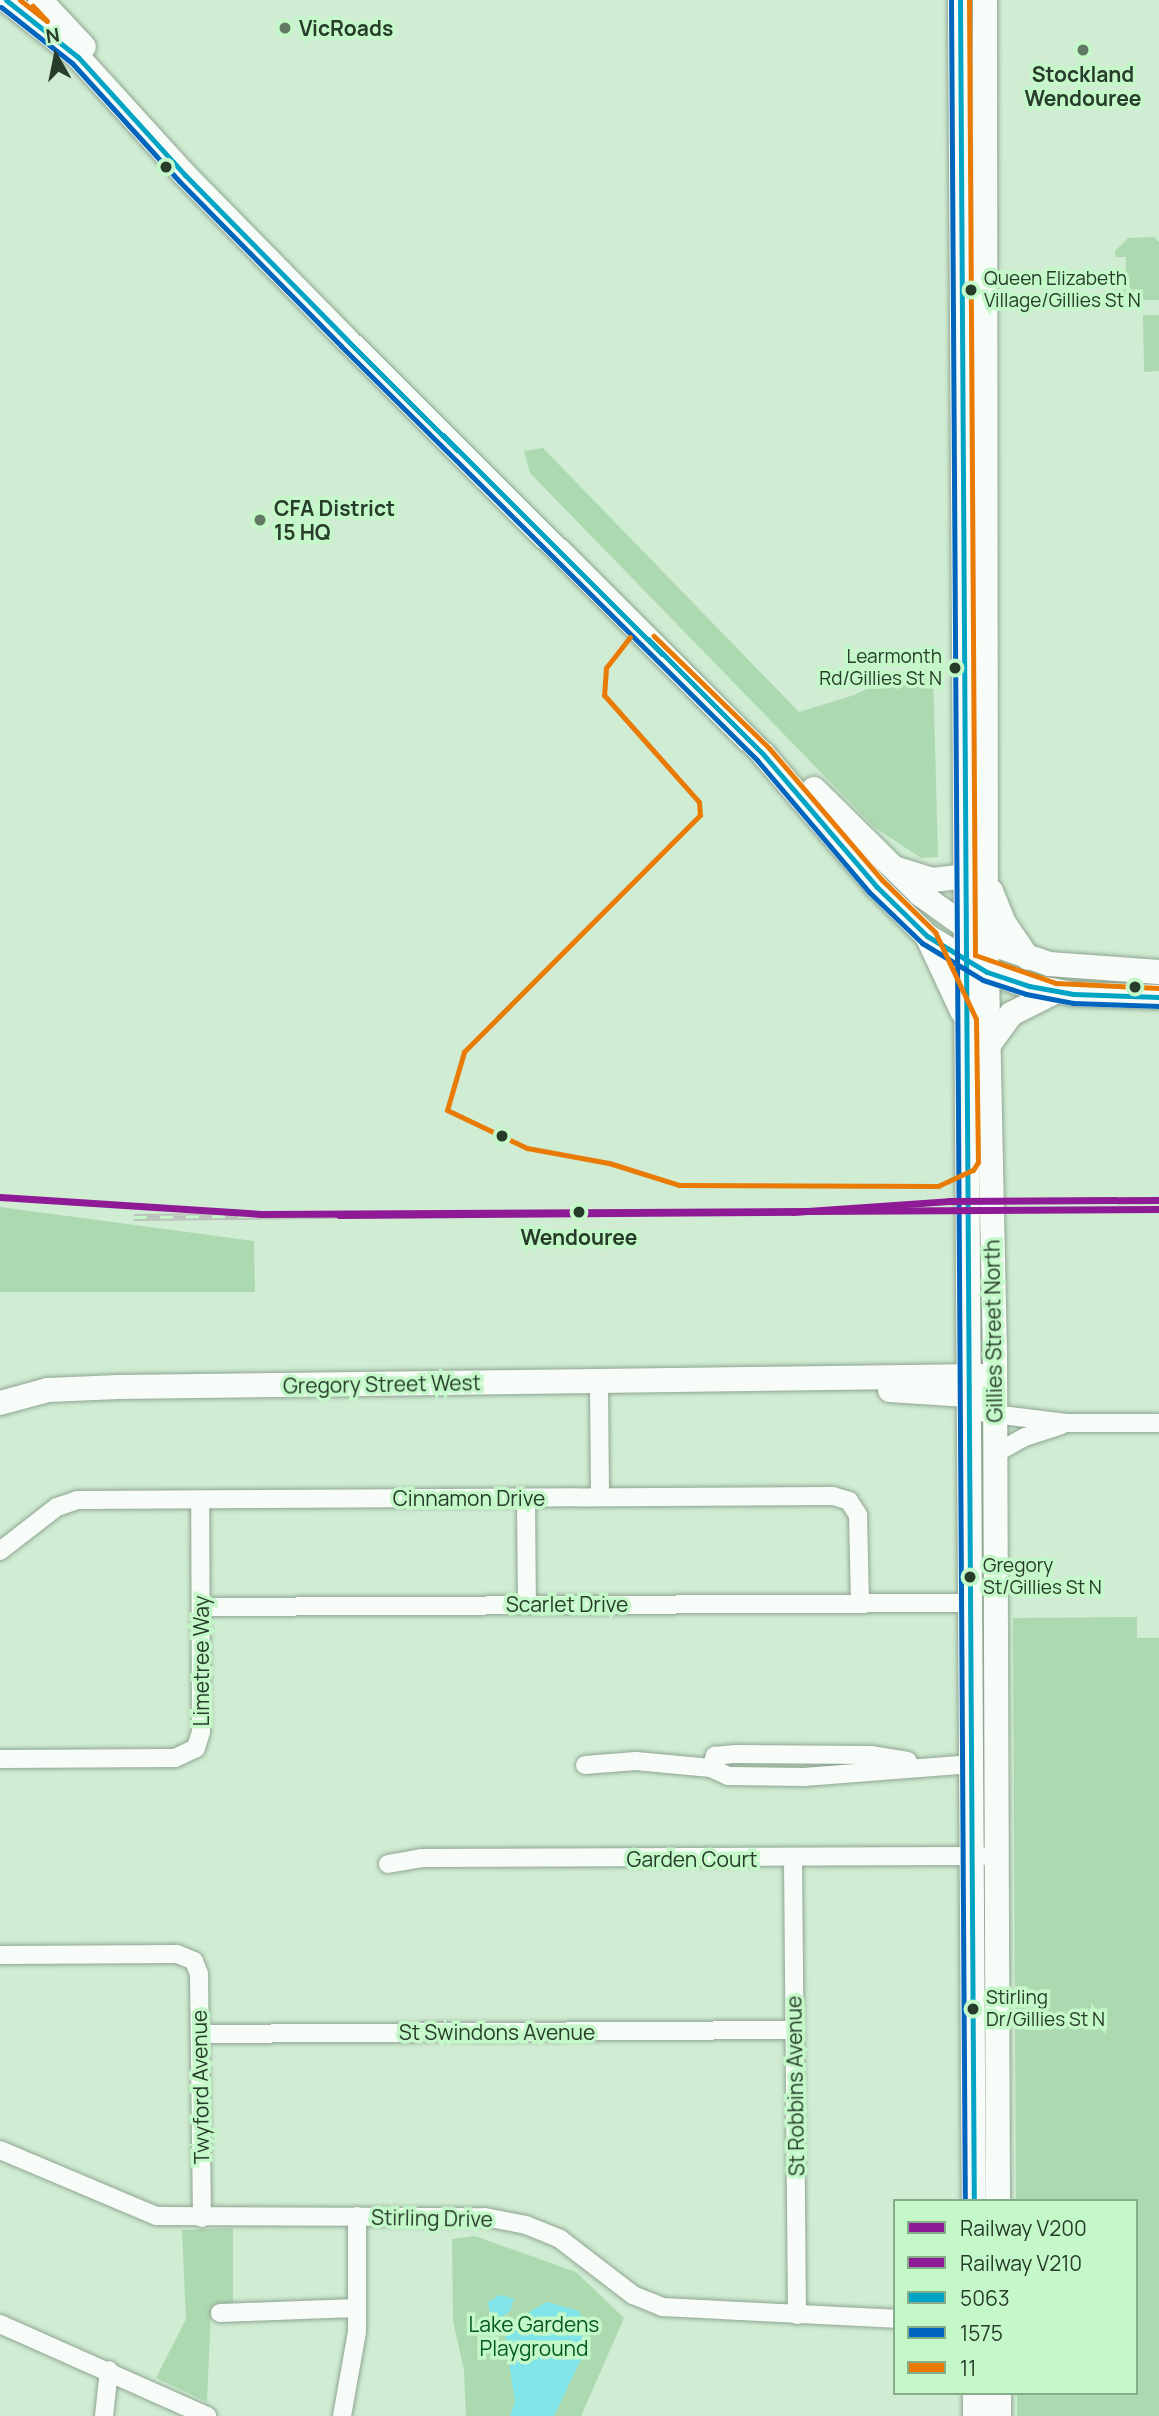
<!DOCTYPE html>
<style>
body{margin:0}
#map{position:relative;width:1159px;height:2416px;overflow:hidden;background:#d0ecd3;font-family:Manrope,sans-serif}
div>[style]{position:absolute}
.green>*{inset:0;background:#add9b1}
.water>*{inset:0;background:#80e4e9}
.roads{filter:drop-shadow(0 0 2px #8fa592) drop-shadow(0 0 2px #8fa592)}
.minor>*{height:18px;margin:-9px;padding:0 9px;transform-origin:9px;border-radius:9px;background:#f8fcf8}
.secondary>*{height:24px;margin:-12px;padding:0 12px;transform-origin:12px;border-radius:12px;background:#f8fcf8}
.rail>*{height:7px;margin-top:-3.5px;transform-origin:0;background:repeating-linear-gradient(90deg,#c4f8c9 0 13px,#bbc2bb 0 26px);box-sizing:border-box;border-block:2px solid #bbc2bb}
.bus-1>*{height:5px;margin:-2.5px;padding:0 2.5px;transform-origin:2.5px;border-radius:2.5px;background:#02a4c6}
.bus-2>*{height:5px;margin:-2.5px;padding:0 2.5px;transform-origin:2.5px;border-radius:2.5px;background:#0065bd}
.bus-3>*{height:5px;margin:-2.5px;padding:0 2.5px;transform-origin:2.5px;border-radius:2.5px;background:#e97b04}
.rail-1>*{height:7px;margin:-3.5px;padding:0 3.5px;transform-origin:3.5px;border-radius:3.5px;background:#8f1a95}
.rail-2>*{height:7px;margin:-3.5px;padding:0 3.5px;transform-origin:3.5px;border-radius:3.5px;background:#8f1a95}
.dots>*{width:19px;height:19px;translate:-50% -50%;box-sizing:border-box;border:4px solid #c4f8c9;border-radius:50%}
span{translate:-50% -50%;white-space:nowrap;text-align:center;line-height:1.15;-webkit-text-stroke:7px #c4f8c9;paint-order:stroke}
.bus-label{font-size:19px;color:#273c2a}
.left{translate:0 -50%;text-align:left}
.right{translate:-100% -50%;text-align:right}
.poi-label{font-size:21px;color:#273c2a;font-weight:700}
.stop-label{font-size:21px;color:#273c2a;font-weight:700}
.street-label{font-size:21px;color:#273c2a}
.park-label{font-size:21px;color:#03591f}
.legend{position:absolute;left:893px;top:2199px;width:245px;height:196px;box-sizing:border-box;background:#c4f8c9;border:2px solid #85ad89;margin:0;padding:9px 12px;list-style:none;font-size:21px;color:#273c2a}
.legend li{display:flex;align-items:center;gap:14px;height:35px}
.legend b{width:35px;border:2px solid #85ad89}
.north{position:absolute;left:21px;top:21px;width:70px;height:70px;-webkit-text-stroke:5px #c4f8c9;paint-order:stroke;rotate:351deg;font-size:19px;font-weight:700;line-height:28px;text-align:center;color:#273c2a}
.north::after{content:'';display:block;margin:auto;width:24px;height:32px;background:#273c2a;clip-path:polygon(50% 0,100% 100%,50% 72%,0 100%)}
</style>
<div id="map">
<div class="green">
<i style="clip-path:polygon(1128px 238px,1154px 237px,1159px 242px,1159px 300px,1124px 300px,1116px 294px,1116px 290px,1125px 289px,1126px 257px,1115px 257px,1115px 251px)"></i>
<i style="clip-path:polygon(1143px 315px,1159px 315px,1159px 371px,1144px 372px)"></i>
<i style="clip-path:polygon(543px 448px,799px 712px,854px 695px,900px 673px,933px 669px,938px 857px,921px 858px,874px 827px,530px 473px,524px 451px)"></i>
<i style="clip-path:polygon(0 1207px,254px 1241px,255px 1292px,0 1292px)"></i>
<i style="clip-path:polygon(1137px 1617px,1137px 1638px,1159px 1638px,1159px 2416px,1017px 2416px,1017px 2393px,1136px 2393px,1136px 2201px,1016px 2201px,1013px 1618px)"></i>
<i style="clip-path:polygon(233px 2228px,233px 2304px,211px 2308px,207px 2402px,156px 2378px,186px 2319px,182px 2230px)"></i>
<i style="clip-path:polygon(475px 2236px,576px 2272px,624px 2318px,581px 2416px,466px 2416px,464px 2370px,453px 2321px,452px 2239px)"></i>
</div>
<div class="water">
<i style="clip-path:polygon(500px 2295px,514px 2299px,510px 2311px,492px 2325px,488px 2302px)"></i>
<i style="clip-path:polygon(547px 2302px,579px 2311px,588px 2333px,584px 2353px,554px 2416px,510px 2416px,515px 2402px,505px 2336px,517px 2319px)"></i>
</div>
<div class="roads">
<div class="minor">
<i style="left:599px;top:1382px;width:115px;rotate:89.5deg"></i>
<i style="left:985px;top:1413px;width:84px;rotate:6.9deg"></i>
<i style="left:1068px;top:1423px;width:91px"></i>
<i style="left:996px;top:1453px;width:33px;rotate:-29deg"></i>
<i style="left:1025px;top:1437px;width:38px;rotate:-18deg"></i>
<i style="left:526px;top:1498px;width:106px;rotate:89.5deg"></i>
<i style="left:0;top:1551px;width:72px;rotate:-37.7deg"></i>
<i style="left:57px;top:1507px;width:21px;rotate:-19deg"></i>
<i style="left:77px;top:1500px;width:756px;rotate:-0.3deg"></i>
<i style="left:833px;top:1496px;width:17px;rotate:17deg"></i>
<i style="left:849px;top:1501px;width:17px;rotate:57deg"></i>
<i style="left:858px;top:1515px;width:87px;rotate:88.7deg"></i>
<i style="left:201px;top:1607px;width:770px;rotate:-0.3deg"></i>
<i style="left:0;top:1759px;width:175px;rotate:-0.3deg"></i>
<i style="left:175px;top:1758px;width:23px;rotate:-25deg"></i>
<i style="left:196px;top:1748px;width:17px;rotate:-73deg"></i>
<i style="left:201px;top:1732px;width:231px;rotate:-90.2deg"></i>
<i style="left:585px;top:1765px;width:51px;rotate:-4.5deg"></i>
<i style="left:636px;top:1761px;width:75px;rotate:5.3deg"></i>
<i style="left:711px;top:1768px;width:19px;rotate:25deg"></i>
<i style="left:728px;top:1776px;width:76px;rotate:0.8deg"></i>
<i style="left:804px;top:1777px;width:169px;rotate:-4.4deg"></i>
<i style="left:711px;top:1768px;width:13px;rotate:-72deg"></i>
<i style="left:715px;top:1756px;width:20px;rotate:-6deg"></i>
<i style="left:735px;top:1754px;width:136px;rotate:0.4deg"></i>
<i style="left:871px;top:1755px;width:37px;rotate:9deg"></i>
<i style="left:793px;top:1858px;width:457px;rotate:89.5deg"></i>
<i style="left:388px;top:1864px;width:34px;rotate:-10deg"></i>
<i style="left:421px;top:1858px;width:561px;rotate:-0.2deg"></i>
<i style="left:0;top:1955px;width:177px;rotate:-0.3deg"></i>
<i style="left:177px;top:1954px;width:18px;rotate:22deg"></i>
<i style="left:194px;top:1961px;width:14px;rotate:69deg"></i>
<i style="left:199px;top:1974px;width:244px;rotate:89.3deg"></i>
<i style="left:200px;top:2034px;width:594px;rotate:-0.39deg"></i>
<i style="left:0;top:2150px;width:169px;rotate:22.9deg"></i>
<i style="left:156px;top:2216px;width:329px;rotate:0.2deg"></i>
<i style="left:485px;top:2217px;width:42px;rotate:11deg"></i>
<i style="left:526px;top:2225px;width:37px;rotate:22deg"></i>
<i style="left:560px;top:2239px;width:92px;rotate:37.5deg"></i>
<i style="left:633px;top:2295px;width:31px;rotate:22deg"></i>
<i style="left:662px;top:2307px;width:233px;rotate:2.9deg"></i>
<i style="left:220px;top:2313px;width:137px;rotate:-2.1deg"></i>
<i style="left:0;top:2324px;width:227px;rotate:24deg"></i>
<i style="left:104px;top:2416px;width:46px;rotate:-83.8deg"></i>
<i style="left:342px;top:2416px;width:85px;rotate:-79.9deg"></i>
<i style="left:357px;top:2332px;width:116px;rotate:-90deg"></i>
</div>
<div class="secondary">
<i style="left:6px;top:0;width:92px;rotate:38.4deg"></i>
<i style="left:78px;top:57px;width:159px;rotate:47.8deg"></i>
<i style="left:185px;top:175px;width:231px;rotate:45.5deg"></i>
<i style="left:347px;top:340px;width:587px;rotate:44.86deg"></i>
<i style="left:763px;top:754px;width:174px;rotate:49.4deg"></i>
<i style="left:876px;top:886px;width:71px;rotate:44.4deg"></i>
<i style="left:927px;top:936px;width:70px;rotate:31deg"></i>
<i style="left:987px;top:972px;width:44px;rotate:18.4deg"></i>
<i style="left:1029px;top:986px;width:45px;rotate:10.3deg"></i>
<i style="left:1073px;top:994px;width:86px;rotate:2deg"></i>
<i style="left:40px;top:0;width:64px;rotate:46.9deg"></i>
<i style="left:960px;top:0;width:2201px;rotate:89.64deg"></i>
<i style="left:985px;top:0;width:925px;rotate:89.94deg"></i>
<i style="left:986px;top:925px;width:428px;rotate:88.8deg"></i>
<i style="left:995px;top:1353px;width:848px;rotate:89.8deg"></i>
<i style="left:814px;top:789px;width:149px;rotate:44.7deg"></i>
<i style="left:920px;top:894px;width:82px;rotate:35.6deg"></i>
<i style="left:987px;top:942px;width:66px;rotate:19.5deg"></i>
<i style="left:1049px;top:964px;width:110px;rotate:4.2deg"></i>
<i style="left:897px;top:869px;width:38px;rotate:17deg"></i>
<i style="left:933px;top:880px;width:31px;rotate:-7deg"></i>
<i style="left:991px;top:891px;width:35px;rotate:68deg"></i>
<i style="left:1004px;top:923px;width:42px;rotate:55.6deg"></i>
<i style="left:927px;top:936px;width:83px;rotate:65deg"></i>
<i style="left:988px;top:1046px;width:39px;rotate:-54deg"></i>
<i style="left:1011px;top:1014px;width:49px;rotate:-26.6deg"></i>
<i style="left:890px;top:1390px;width:92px;rotate:3.7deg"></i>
<i style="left:0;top:1403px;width:50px;rotate:-15.2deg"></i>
<i style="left:48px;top:1390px;width:70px;rotate:-2.5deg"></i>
<i style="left:118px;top:1387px;width:866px;rotate:-0.73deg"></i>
<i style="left:975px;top:2393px;width:23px;rotate:90deg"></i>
<i style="left:999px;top:2393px;width:23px;rotate:90deg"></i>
</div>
</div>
<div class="rail">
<i style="left:134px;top:1217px;width:205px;rotate:-0.6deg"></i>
</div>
<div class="bus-1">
<i style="left:6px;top:0;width:92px;rotate:38.4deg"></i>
<i style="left:78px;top:57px;width:159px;rotate:47.8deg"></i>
<i style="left:185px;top:175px;width:231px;rotate:45.5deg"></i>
<i style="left:347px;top:340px;width:587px;rotate:44.86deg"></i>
<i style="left:763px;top:754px;width:174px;rotate:49.4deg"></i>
<i style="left:876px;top:886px;width:71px;rotate:44.4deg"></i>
<i style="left:927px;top:936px;width:70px;rotate:31deg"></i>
<i style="left:987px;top:972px;width:44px;rotate:18.4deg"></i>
<i style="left:1029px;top:986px;width:45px;rotate:10.3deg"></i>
<i style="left:1073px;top:994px;width:86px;rotate:2deg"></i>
<i style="left:960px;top:0;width:2201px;rotate:89.64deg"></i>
</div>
<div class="bus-2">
<i style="left:951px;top:0;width:2201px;rotate:89.64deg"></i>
<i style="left:1px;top:7px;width:90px;rotate:38.3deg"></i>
<i style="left:72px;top:63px;width:159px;rotate:47.8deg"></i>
<i style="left:179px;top:181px;width:231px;rotate:45.5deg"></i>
<i style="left:341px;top:346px;width:587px;rotate:44.86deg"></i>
<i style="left:757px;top:760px;width:173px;rotate:49.7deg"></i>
<i style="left:869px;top:892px;width:74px;rotate:43.9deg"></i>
<i style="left:922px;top:943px;width:71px;rotate:31.2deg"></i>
<i style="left:983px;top:980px;width:45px;rotate:18deg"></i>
<i style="left:1026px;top:994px;width:48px;rotate:10.8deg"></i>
<i style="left:1073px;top:1003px;width:86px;rotate:2deg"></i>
</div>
<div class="bus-3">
<i style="left:20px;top:0;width:34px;rotate:38deg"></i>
<i style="left:47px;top:21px;width:21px;rotate:-133deg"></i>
<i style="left:969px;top:0;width:955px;rotate:89.64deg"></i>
<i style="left:975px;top:955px;width:86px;rotate:19.1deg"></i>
<i style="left:1056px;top:983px;width:103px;rotate:2.8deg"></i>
<i style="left:630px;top:637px;width:39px;rotate:128deg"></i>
<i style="left:606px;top:668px;width:27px;rotate:94deg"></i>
<i style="left:604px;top:695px;width:143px;rotate:48.4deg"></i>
<i style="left:699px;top:802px;width:13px;rotate:86deg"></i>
<i style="left:700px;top:815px;width:334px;rotate:134.9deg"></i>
<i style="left:464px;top:1052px;width:60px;rotate:106.3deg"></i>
<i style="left:447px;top:1110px;width:89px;rotate:25.4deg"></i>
<i style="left:527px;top:1148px;width:83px;rotate:10.4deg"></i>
<i style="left:609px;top:1163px;width:73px;rotate:17.4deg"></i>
<i style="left:679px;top:1185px;width:259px;rotate:0.2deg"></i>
<i style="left:938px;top:1186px;width:38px;rotate:-25deg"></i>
<i style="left:973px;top:1170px;width:9px;rotate:-58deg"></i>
<i style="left:978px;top:1162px;width:143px;rotate:-90.8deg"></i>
<i style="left:976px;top:1019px;width:96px;rotate:-115.2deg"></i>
<i style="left:935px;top:932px;width:74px;rotate:-135.5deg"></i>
<i style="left:882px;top:880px;width:174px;rotate:-130.6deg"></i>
<i style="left:769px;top:748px;width:161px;rotate:-135.8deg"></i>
</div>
<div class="rail-1">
<i style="left:339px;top:1215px;width:454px;rotate:-0.4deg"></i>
<i style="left:793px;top:1212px;width:156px;rotate:-4deg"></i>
<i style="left:949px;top:1201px;width:210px;rotate:-0.3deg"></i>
</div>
<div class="rail-2">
<i style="left:0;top:1197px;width:262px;rotate:3.7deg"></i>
<i style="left:261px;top:1214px;width:898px;rotate:-0.32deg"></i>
</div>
<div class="dots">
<i style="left:285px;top:28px;background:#627a65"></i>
<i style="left:1083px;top:50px;background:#627a65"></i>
<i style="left:166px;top:167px;background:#273c2a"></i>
<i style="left:971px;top:290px;background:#273c2a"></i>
<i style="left:260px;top:520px;background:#627a65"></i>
<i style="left:955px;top:668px;background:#273c2a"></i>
<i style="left:1135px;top:987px;background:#273c2a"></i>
<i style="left:502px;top:1136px;background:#273c2a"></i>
<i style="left:579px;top:1212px;background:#273c2a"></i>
<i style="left:970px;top:1577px;background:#273c2a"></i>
<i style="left:973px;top:2009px;background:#273c2a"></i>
</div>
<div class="bus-label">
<span class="left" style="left:984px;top:290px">Queen Elizabeth<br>Village/Gillies St N</span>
<span class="right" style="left:942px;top:668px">Learmonth<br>Rd/Gillies St N</span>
<span class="left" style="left:983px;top:1577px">Gregory<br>St/Gillies St N</span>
<span class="left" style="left:986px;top:2009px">Stirling<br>Dr/Gillies St N</span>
</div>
<div class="poi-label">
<span class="left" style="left:299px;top:28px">VicRoads</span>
<span style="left:1083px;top:86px">Stockland<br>Wendouree</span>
<span class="left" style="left:274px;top:520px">CFA District<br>15 HQ</span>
</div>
<div class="stop-label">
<span style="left:579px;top:1237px">Wendouree</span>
</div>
<div class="street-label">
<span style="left:993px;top:1331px;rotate:-91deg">Gillies Street North</span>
<span style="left:382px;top:1384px;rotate:-1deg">Gregory Street West</span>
<span style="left:469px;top:1498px">Cinnamon Drive</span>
<span style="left:567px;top:1604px">Scarlet Drive</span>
<span style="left:201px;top:1661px;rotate:-90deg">Limetree Way</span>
<span style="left:692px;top:1859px">Garden Court</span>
<span style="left:497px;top:2032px">St Swindons Avenue</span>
<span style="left:795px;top:2086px;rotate:-91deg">St Robbins Avenue</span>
<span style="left:200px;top:2087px;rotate:-91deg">Twyford Avenue</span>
<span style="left:432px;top:2218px;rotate:1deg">Stirling Drive</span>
</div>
<div class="park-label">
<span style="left:534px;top:2336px">Lake Gardens<br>Playground</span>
</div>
<ul class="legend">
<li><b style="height:9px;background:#8f1a95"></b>Railway V200</li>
<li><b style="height:9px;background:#8f1a95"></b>Railway V210</li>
<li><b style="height:9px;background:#02a4c6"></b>5063</li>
<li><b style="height:9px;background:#0065bd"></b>1575</li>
<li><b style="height:9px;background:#e97b04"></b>11</li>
</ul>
<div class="north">N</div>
</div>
